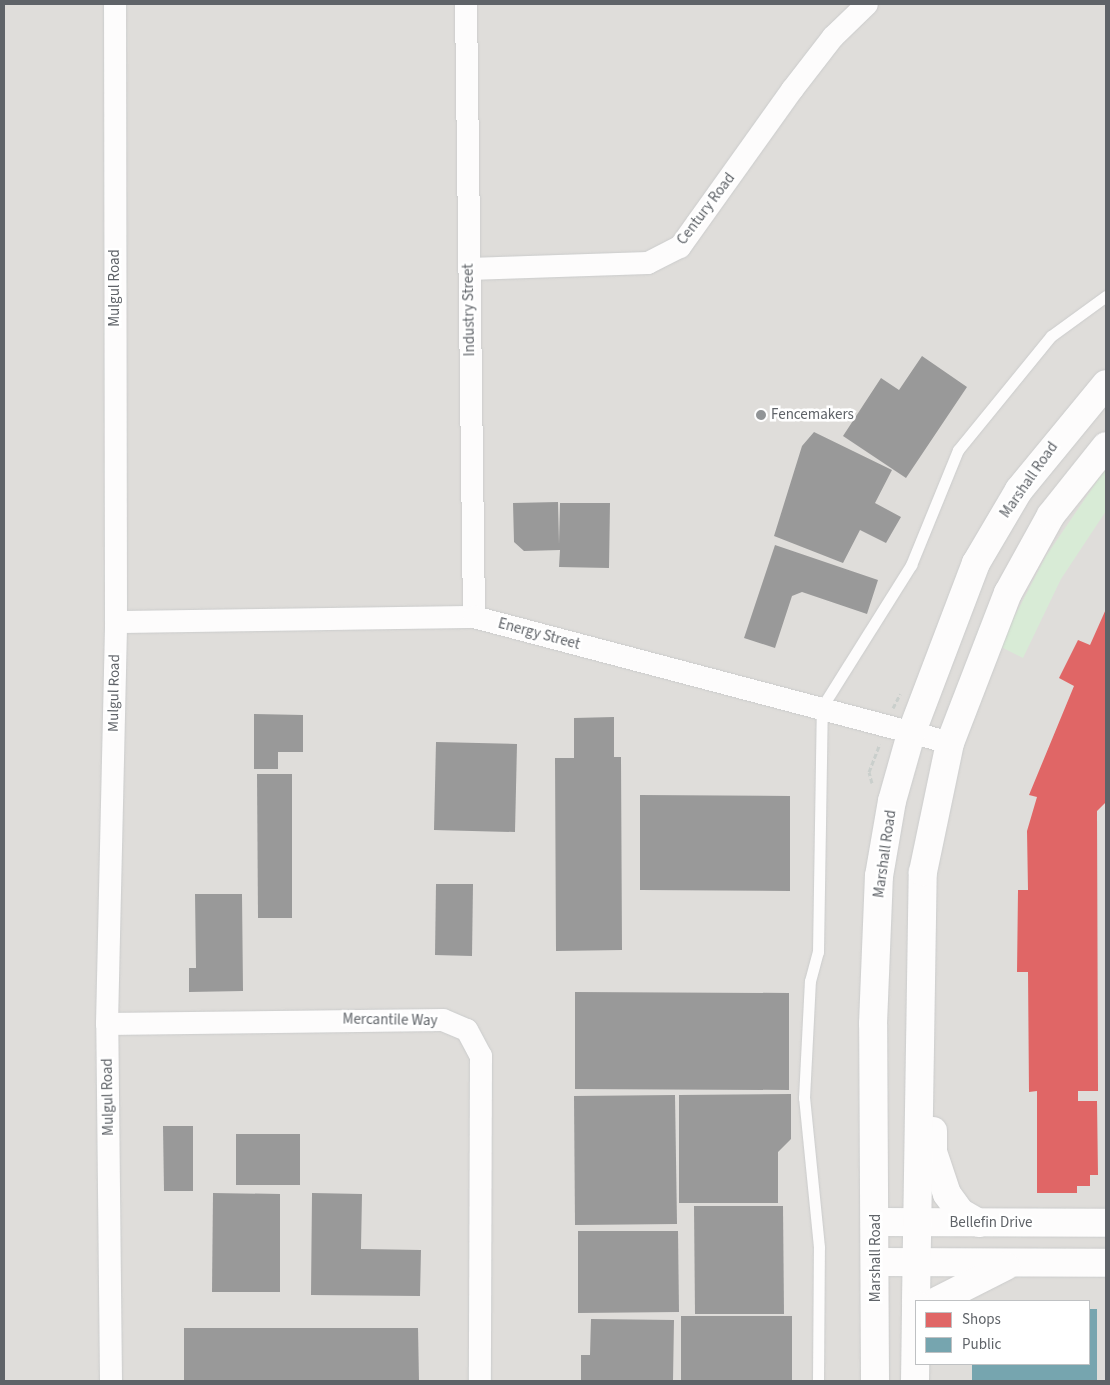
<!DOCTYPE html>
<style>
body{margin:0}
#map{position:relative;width:1110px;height:1385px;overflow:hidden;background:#efeeea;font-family:"Source Sans 3",sans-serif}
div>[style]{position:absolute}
.industrial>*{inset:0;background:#dfddda}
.green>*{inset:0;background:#d8ebd6}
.shops>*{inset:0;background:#e06666}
.public>*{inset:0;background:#76a5af}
.industry>*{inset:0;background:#999}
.path>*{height:3px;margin-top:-1.5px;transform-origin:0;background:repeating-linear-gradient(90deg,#cacfcc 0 5px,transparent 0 7.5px)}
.roads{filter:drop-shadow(0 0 1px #cbcccc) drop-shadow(0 0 1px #cbcccc)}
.service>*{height:11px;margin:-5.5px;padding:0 5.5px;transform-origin:5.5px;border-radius:5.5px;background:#fdfcfc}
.minor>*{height:22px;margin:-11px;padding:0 11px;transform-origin:11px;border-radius:11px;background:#fdfcfc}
.secondary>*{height:28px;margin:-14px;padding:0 14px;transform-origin:14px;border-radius:14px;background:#fdfcfc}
.dots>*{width:14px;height:14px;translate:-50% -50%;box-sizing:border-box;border:2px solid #fff;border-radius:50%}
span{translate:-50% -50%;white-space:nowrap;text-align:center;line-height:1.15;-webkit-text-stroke:5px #fff;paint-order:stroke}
.street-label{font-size:15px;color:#5f6368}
.poi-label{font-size:15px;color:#5f6368}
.left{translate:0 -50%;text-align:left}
.frame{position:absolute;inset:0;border:5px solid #5f6368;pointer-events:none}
.legend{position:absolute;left:915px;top:1300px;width:175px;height:65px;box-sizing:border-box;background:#fff;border:1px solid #bfc1c3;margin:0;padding:6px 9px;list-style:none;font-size:15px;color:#5f6368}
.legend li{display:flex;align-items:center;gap:10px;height:25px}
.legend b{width:25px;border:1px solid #bfc1c3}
</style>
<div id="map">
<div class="industrial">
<i style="clip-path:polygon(evenodd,4px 4px,1106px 4px,1106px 1381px,4px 1381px,4px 4px,916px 1301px,1089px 1301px,1089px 1364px,916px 1364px,916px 1301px)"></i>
</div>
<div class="green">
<i style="clip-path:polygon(1106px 468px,1106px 511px,1061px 579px,1023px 658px,999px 646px,1046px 556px)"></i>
</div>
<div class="shops">
<i style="clip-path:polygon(1106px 609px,1106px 802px,1097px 811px,1098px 1091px,1078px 1091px,1078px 1101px,1097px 1101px,1098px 1175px,1090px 1175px,1090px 1186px,1077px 1186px,1077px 1193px,1037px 1193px,1037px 1091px,1029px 1092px,1028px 972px,1017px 972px,1018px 890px,1028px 890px,1027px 831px,1037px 797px,1029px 795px,1074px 686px,1059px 678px,1078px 640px,1090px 645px)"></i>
</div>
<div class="public">
<i style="clip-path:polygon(1089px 1309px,1097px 1309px,1097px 1381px,972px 1381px,972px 1364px,1089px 1364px)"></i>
</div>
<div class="industry">
<i style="clip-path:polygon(922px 356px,967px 387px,906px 478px,843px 436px,881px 378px,899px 390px)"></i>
<i style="clip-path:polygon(814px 432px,892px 470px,875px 503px,901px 517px,886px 543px,860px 530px,843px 563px,774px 536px,802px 446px)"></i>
<i style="clip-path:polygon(558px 502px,559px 544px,560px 503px,610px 503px,609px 568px,559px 567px,560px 550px,524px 551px,514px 542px,513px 503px)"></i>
<i style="clip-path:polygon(775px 545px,878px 580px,867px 614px,802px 592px,792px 596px,775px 648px,744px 638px)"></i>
<i style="clip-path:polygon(254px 714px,303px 715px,303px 752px,278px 752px,278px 769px,254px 769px)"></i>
<i style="clip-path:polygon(614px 717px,614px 757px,621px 757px,622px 950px,556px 951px,555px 758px,574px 758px,574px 718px)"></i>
<i style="clip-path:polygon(436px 742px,517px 744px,515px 832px,434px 830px)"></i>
<i style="clip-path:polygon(257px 774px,292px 774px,292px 918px,258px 918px)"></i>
<i style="clip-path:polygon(640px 795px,790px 796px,790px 891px,640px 890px)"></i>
<i style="clip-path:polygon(436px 884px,473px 884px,472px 956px,435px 955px)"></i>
<i style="clip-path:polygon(195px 894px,242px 894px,243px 991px,189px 992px,189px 968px,196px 968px)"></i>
<i style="clip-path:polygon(575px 992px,789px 993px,789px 1090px,575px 1089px)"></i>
<i style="clip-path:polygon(791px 1094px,791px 1139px,778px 1152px,778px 1203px,679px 1203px,679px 1095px)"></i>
<i style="clip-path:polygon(675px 1095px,677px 1224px,575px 1225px,574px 1096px)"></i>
<i style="clip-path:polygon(163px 1126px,193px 1126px,193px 1191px,164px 1191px)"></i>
<i style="clip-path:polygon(236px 1134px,300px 1134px,300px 1185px,236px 1185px)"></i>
<i style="clip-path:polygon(213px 1193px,280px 1194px,280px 1292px,212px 1292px)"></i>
<i style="clip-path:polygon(312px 1193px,362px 1194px,361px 1249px,421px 1250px,420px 1296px,311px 1295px)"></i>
<i style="clip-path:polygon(694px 1206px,783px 1206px,784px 1314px,695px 1314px)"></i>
<i style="clip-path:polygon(578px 1231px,678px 1231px,679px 1312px,578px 1313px)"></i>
<i style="clip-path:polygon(681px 1316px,792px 1316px,792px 1381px,681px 1381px)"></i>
<i style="clip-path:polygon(591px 1319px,674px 1320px,673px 1381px,581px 1381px,581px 1355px,590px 1355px)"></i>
<i style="clip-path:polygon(184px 1328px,418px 1328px,419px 1381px,184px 1381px)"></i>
</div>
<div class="path">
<i style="left:893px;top:708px;width:16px;rotate:-63deg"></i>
<i style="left:872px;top:783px;width:11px;rotate:-105deg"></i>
<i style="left:869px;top:772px;width:30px;rotate:-69deg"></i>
</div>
<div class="roads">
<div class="service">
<i style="left:818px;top:1381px;width:134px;rotate:-89.6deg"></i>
<i style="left:819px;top:1247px;width:150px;rotate:-95.7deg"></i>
<i style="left:804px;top:1098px;width:117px;rotate:-87.1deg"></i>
<i style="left:810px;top:981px;width:30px;rotate:-75deg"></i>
<i style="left:818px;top:952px;width:245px;rotate:-89.1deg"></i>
<i style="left:822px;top:707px;width:168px;rotate:-57.9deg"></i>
<i style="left:911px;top:565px;width:124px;rotate:-67.8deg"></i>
<i style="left:958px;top:450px;width:147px;rotate:-50.8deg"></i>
<i style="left:1051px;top:336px;width:68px;rotate:-36deg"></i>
</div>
<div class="minor">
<i style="left:466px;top:4px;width:613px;rotate:89.25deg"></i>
<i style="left:469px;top:269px;width:179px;rotate:-1.9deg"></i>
<i style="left:648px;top:263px;width:36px;rotate:-27deg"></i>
<i style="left:680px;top:247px;width:193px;rotate:-54.5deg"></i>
<i style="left:792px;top:90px;width:67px;rotate:-52.3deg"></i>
<i style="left:833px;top:37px;width:47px;rotate:-44.1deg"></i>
<i style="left:116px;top:622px;width:358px;rotate:-0.8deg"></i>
<i style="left:474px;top:617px;width:492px;rotate:14.8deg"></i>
<i style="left:107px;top:1024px;width:336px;rotate:-0.7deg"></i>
<i style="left:443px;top:1020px;width:26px;rotate:23deg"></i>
<i style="left:467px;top:1030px;width:30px;rotate:62deg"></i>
<i style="left:481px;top:1056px;width:325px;rotate:90.2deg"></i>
<i style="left:111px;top:1381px;width:357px;rotate:-90.6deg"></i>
<i style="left:107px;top:1024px;width:402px;rotate:-88.7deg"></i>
<i style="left:116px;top:622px;width:618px;rotate:-90.09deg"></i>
</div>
<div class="secondary">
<i style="left:933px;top:1131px;width:21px;rotate:90deg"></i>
<i style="left:933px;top:1152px;width:44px;rotate:71.6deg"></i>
<i style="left:947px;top:1194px;width:22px;rotate:54deg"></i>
<i style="left:960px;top:1212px;width:22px;rotate:30deg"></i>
<i style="left:876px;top:1222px;width:230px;rotate:0.2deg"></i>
<i style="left:876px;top:1262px;width:230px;rotate:0.2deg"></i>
<i style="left:916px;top:1301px;width:429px;rotate:-89.1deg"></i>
<i style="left:923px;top:872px;width:132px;rotate:-78.2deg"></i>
<i style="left:950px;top:743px;width:161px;rotate:-68.9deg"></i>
<i style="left:1008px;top:593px;width:89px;rotate:-61.1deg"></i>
<i style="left:1051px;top:515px;width:88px;rotate:-51.4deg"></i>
<i style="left:937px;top:1301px;width:77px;rotate:-26.9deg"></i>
<i style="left:875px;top:1381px;width:357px;rotate:-90.3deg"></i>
<i style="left:873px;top:1024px;width:148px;rotate:-87.7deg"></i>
<i style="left:879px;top:876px;width:76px;rotate:-80.2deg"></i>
<i style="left:892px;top:801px;width:70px;rotate:-74.2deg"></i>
<i style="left:911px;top:734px;width:183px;rotate:-69.2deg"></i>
<i style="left:976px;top:563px;width:85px;rotate:-59.5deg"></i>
<i style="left:1019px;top:490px;width:137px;rotate:-50.6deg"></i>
<i style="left:915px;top:1381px;width:76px;rotate:-89.2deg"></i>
</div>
</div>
<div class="dots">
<i style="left:761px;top:415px;background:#919496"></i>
</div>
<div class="street-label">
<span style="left:706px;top:209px;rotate:-53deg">Century Road</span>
<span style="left:115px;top:288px;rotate:-90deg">Mulgul Road</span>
<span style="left:469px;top:310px;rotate:-91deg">Industry Street</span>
<span style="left:1029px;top:480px;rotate:-55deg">Marshall Road</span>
<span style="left:539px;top:634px;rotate:15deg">Energy Street</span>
<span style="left:114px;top:693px;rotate:-89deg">Mulgul Road</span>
<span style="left:885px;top:854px;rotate:-82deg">Marshall Road</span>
<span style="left:390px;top:1020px;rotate:1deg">Mercantile Way</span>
<span style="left:108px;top:1097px;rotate:-91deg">Mulgul Road</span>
<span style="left:991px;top:1223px">Bellefin Drive</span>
<span style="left:876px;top:1258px;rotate:-90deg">Marshall Road</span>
</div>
<div class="poi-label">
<span class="left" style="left:771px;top:415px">Fencemakers</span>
</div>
<div class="frame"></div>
<ul class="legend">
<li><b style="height:14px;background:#e06666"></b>Shops</li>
<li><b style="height:14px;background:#76a5af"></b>Public</li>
</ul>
</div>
